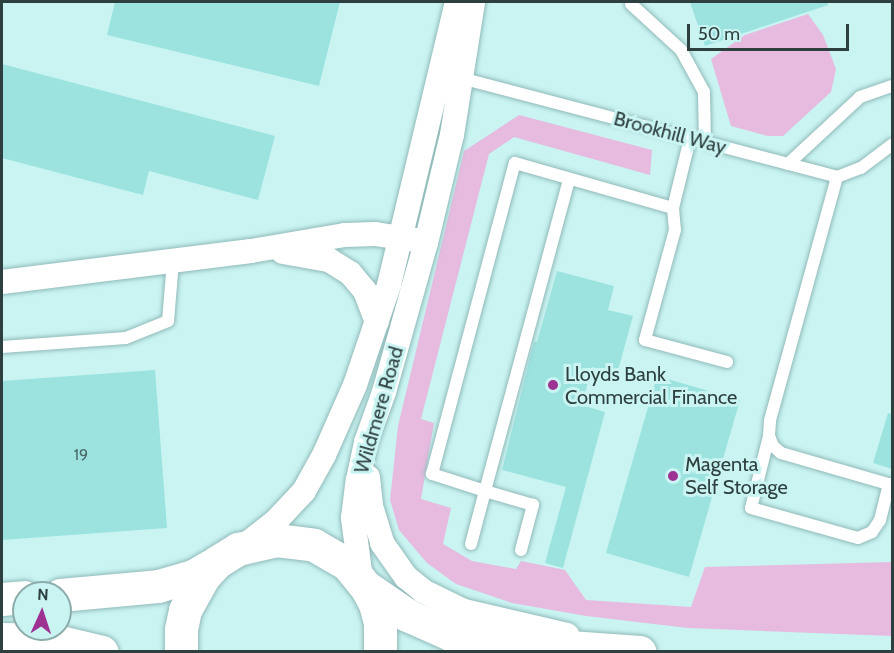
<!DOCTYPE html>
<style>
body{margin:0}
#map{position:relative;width:894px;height:653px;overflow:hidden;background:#c9f4f2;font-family:Cabin,sans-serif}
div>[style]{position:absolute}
.green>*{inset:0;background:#e6bbdf}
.building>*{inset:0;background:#9ce3e0}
.roads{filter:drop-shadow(0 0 2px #91bab9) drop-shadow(0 0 2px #91bab9)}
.service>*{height:12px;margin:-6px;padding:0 6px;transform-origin:6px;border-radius:6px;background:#fff}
.minor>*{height:24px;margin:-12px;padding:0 12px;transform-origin:12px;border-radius:12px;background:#fff}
.trunk>*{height:33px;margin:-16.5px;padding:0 16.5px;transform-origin:16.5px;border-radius:16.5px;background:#fff}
.dots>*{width:16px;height:16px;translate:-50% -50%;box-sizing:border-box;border:3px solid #c9f4f2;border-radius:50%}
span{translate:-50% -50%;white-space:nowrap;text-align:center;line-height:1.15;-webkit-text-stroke:6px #c9f4f2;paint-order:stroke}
.number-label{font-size:16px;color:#4a6867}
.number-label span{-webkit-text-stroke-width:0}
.street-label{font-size:20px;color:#2e3f3f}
.poi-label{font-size:20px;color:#2e3f3f}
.left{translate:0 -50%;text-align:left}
.frame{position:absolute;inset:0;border:3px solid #2e3f3f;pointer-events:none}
.north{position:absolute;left:12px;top:581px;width:60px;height:60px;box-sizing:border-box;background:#c9f4f2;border:2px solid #8bacaa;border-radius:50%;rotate:3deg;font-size:16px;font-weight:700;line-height:24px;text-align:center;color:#2e3f3f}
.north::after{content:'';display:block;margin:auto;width:21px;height:27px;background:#9d3293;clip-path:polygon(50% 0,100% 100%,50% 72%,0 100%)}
.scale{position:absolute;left:687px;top:24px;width:162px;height:27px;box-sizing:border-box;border:3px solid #2e3f3f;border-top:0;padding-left:8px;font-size:18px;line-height:21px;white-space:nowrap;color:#2e3f3f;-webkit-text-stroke:4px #c9f4f2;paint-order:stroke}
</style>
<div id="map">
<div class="green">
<i style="clip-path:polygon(808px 14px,823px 35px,836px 69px,831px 92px,783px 136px,768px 136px,731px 126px,711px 59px,745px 35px)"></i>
<i style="clip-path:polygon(519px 115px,652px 150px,650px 175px,514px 137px,489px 154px,421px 419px,434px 423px,421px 499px,451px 508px,443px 544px,472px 561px,516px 569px,521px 561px,565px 570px,586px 600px,691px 607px,705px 567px,892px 562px,892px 636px,688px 628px,586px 616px,512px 603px,456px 584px,427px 563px,399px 530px,390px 500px,398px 426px,464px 151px)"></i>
</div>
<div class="building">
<i style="clip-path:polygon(115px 2px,340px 2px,319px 86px,107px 35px)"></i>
<i style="clip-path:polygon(690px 2px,828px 2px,828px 5px,705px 46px)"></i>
<i style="clip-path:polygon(2px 64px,275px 136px,258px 200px,149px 171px,143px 195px,2px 158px)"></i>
<i style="clip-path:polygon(557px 271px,614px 286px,608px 310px,633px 316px,617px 374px,592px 367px,582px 405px,605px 412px,563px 568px,545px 563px,566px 487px,502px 470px,534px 342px,537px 342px)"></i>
<i style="clip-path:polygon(155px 370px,167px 528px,2px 540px,2px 381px)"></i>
<i style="clip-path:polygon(657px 376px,740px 400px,689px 577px,606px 553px)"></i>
<i style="clip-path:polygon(888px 413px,892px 414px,892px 469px,873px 463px)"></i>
</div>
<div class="roads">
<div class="service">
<i style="left:631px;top:4px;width:68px;rotate:42.6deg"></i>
<i style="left:681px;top:50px;width:48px;rotate:61.3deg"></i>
<i style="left:704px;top:92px;width:50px;rotate:88.9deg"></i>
<i style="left:457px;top:77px;width:393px;rotate:14.7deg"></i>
<i style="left:837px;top:177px;width:26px;rotate:-21deg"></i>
<i style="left:861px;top:168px;width:39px;rotate:-37deg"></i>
<i style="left:788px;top:164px;width:98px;rotate:-42.9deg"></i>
<i style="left:860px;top:97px;width:34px;rotate:-19deg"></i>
<i style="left:837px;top:177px;width:253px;rotate:105.4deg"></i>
<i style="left:770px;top:421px;width:15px;rotate:94deg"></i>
<i style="left:769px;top:436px;width:11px;rotate:68deg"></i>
<i style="left:773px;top:446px;width:11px;rotate:41deg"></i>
<i style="left:781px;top:453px;width:116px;rotate:16.1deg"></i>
<i style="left:673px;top:208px;width:22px;rotate:85deg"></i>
<i style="left:675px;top:230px;width:114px;rotate:105.3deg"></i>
<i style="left:645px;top:340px;width:85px;rotate:15deg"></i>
<i style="left:2px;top:347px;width:124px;rotate:-4.2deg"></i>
<i style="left:126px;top:338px;width:45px;rotate:-22deg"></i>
<i style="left:168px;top:321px;width:60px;rotate:-85.2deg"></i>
<i style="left:769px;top:436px;width:74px;rotate:104deg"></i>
<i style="left:751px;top:508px;width:111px;rotate:15.7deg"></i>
<i style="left:858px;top:538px;width:15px;rotate:-23deg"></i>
<i style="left:872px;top:532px;width:14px;rotate:-56deg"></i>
<i style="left:880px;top:520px;width:37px;rotate:-76deg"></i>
<i style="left:471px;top:544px;width:55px;rotate:-75.2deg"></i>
<i style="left:485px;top:491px;width:56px;rotate:-162.2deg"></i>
<i style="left:432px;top:474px;width:322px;rotate:-75.1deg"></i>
<i style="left:515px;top:163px;width:164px;rotate:15.9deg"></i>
<i style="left:673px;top:208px;width:71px;rotate:-76.2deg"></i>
<i style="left:521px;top:550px;width:47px;rotate:-75.1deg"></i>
<i style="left:533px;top:505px;width:50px;rotate:-163.7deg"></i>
<i style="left:485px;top:491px;width:323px;rotate:-74.9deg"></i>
</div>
<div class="minor">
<i style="left:283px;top:252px;width:47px;rotate:9.9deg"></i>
<i style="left:329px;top:260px;width:25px;rotate:32deg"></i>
<i style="left:350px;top:273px;width:23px;rotate:50deg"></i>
<i style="left:365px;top:291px;width:33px;rotate:69deg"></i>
<i style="left:2px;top:282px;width:251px;rotate:-7.1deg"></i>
<i style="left:251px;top:251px;width:95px;rotate:-9.7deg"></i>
<i style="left:345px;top:235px;width:30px;rotate:-2deg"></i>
<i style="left:375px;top:234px;width:40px;rotate:8.5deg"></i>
<i style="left:368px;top:477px;width:29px;rotate:84deg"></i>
<i style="left:371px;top:506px;width:39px;rotate:73deg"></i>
<i style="left:382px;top:543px;width:42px;rotate:54.8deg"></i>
<i style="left:406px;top:577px;width:22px;rotate:39deg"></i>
<i style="left:423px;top:591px;width:46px;rotate:26deg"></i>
<i style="left:464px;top:611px;width:106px;rotate:13.1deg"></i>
<i style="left:248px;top:543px;width:34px;rotate:-38deg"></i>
<i style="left:275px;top:522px;width:42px;rotate:-46.9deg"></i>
<i style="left:304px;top:491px;width:41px;rotate:-60.9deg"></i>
<i style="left:324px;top:455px;width:77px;rotate:-66.1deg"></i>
<i style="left:355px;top:385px;width:106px;rotate:-71.2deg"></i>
<i style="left:389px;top:285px;width:291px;rotate:-76.5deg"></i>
<i style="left:361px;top:579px;width:62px;rotate:-97.5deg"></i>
<i style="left:353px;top:518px;width:38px;rotate:-83deg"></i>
<i style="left:358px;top:480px;width:39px;rotate:-78deg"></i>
<i style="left:366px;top:442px;width:53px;rotate:-70.2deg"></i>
<i style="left:384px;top:392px;width:155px;rotate:-74.3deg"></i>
<i style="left:426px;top:243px;width:111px;rotate:-76.5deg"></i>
<i style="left:452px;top:135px;width:135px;rotate:-81deg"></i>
</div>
<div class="trunk">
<i style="left:366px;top:587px;width:50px;rotate:34.3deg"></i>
<i style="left:407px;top:615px;width:47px;rotate:23.8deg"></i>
<i style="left:450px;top:634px;width:50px;rotate:9.3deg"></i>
<i style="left:499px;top:642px;width:141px;rotate:4.1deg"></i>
<i style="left:60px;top:595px;width:98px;rotate:-5.2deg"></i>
<i style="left:158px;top:586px;width:36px;rotate:-16deg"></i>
<i style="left:193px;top:576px;width:22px;rotate:-30deg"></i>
<i style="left:2px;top:599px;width:22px;rotate:-5deg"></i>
<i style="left:2px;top:639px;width:50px;rotate:1.1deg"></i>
<i style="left:52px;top:640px;width:51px;rotate:13.5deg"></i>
<i style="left:181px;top:652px;width:23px;rotate:-90deg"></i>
<i style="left:181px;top:629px;width:19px;rotate:-78deg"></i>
<i style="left:185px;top:610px;width:39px;rotate:-61deg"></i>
<i style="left:204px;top:576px;width:19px;rotate:-47deg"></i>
<i style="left:217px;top:562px;width:25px;rotate:-32deg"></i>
<i style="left:238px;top:549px;width:39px;rotate:-13deg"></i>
<i style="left:276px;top:540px;width:38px;rotate:7deg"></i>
<i style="left:314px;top:545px;width:39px;rotate:30deg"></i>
<i style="left:348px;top:565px;width:28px;rotate:51deg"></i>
<i style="left:366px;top:587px;width:19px;rotate:62deg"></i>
<i style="left:375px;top:604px;width:20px;rotate:75deg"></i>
<i style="left:380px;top:623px;width:29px;rotate:90deg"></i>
</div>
</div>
<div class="dots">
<i style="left:553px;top:385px;background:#9d3293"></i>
<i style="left:673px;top:476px;background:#9d3293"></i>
</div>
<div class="number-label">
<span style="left:81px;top:455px">19</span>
</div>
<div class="street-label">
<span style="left:670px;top:133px;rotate:15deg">Brookhill Way</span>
<span style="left:379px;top:410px;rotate:-74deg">Wildmere Road</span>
</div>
<div class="poi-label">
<span class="left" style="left:565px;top:386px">Lloyds Bank<br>Commercial Finance</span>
<span class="left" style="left:685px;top:476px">Magenta<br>Self Storage</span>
</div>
<div class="frame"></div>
<div class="north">N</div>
<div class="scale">50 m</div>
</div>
